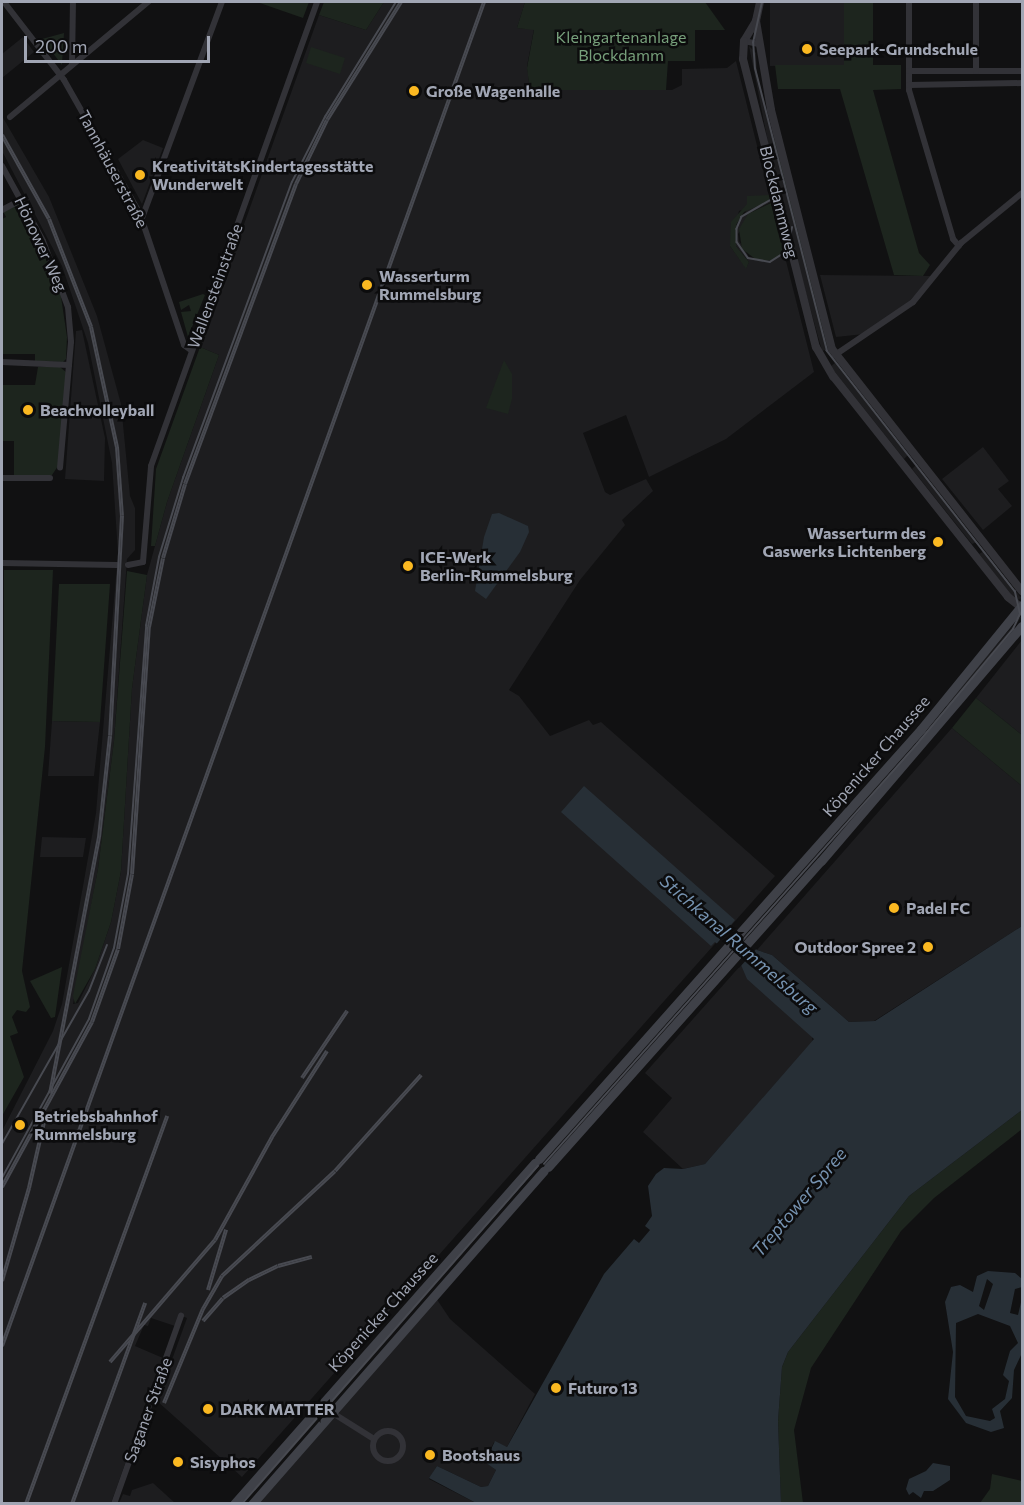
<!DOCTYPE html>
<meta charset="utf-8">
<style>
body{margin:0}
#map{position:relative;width:1024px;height:1505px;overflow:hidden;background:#111112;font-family:Commissioner,sans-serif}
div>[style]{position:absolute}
.built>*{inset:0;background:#1d1d1f}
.green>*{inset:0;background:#1d251e}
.water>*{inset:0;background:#272f36}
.pier>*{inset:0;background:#111112}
.minor>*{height:6px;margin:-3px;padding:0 3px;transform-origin:3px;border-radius:3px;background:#323237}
.minor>.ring{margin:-3px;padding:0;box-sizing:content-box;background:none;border:6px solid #323237;border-radius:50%}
.tertiary>*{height:8px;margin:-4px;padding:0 4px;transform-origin:4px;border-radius:4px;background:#323237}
.secondary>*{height:9px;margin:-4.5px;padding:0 4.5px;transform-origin:4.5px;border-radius:4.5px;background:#3f4148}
.tram>*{height:1.5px;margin:-0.75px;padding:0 0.75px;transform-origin:0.75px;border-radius:0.75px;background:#484a51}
.rail>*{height:4px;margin-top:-2px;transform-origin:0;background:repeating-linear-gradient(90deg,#0c0c0d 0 4.5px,#484a51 0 9px);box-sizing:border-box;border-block:2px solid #484a51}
.dots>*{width:16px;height:16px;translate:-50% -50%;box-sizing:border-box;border:3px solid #0c0c0d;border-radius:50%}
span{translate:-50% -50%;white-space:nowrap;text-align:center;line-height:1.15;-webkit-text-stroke:5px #0c0c0d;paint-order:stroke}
.park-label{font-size:16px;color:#77a07b}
.poi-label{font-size:16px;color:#a1a6b4;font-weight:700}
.left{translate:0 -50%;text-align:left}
.right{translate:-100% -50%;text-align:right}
.street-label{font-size:16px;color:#a1a6b4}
.water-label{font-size:18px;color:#7693b1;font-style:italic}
.frame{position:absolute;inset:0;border:3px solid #a1a6b4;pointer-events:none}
.scale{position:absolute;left:24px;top:36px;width:186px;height:27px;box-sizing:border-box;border:3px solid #a1a6b4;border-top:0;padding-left:8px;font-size:18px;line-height:21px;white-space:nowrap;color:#a1a6b4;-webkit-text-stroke:4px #0c0c0d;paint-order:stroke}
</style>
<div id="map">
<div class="built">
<i style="clip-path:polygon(evenodd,384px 2px,525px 2px,517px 28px,534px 29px,527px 66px,530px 90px,672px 90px,682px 85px,682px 69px,727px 68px,736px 61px,770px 198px,774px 196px,775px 200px,752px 212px,738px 234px,739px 241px,749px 257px,758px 261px,774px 260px,787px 248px,785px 257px,814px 372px,726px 439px,649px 477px,626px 415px,583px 433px,605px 492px,610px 495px,646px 479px,653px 491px,622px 520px,625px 525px,580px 580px,509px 690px,519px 696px,550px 736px,589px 720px,593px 725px,601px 722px,775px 876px,242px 1477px,157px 1401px,187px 1318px,179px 1315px,175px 1326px,151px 1318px,148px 1326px,144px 1325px,135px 1346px,163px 1358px,111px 1503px,2px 1503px,2px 1131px,53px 1031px,62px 1004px,96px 813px,118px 553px,112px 463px,88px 343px,62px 266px,2px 151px,2px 116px,49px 197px,97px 316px,121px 404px,130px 496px,135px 508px,135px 550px,127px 559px,114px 741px,98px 869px,73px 1004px,78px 1003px,95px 969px,111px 922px,121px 871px,132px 688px,147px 575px,167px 502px,219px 355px,200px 347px,319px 15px,366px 30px,384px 2px,769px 201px,748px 209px,736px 225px,736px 246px,749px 262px,746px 268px,730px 246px,739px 211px,769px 201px)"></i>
<i style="clip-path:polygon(770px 2px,844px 2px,844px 65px,770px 66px)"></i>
<i style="clip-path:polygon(23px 37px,34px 52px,2px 78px,2px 54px)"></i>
<i style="clip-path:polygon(749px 46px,756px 53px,757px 73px,828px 349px,822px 351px,777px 188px)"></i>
<i style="clip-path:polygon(143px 140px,163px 148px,142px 204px,118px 159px)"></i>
<i style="clip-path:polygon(820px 275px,923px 276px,931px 276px,909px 302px,864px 334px,836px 337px)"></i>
<i style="clip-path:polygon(82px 330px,105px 438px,104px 481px,65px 479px,76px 331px)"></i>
<i style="clip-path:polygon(835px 363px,908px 455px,904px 459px,834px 371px,831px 366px)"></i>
<i style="clip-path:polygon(983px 447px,1009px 481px,998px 489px,1012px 506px,983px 530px,942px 479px)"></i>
<i style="clip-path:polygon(916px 465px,977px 542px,972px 544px,912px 469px)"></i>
<i style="clip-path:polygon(984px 551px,1016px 591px,1021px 598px,1017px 601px,1013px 597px,979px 554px)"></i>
<i style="clip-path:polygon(1022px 615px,1014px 629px,949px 709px,945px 705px)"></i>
<i style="clip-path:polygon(1022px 640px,1022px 735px,976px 698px)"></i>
<i style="clip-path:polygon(52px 721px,100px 722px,94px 776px,48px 776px)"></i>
<i style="clip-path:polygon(952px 728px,1022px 786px,1022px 926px,874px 1021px,849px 1022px,772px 955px,757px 950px)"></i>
<i style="clip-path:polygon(42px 837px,86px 838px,83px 857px,40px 857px)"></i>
<i style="clip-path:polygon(741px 965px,762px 990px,811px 1033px,813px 1042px,705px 1164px,683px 1169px,643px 1132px,672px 1098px,645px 1073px)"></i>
<i style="clip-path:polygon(434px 1295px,450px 1319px,535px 1394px,507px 1447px,494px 1442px,485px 1461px,496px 1470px,488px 1486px,481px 1487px,437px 1466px,429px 1479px,476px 1503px,252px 1504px)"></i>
<i style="clip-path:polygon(153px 1483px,175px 1503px,119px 1503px,123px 1494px,130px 1496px,132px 1490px)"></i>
</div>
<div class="green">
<i style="clip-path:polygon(257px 2px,309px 2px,303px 18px)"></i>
<i style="clip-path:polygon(324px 2px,384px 2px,366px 30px,319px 15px)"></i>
<i style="clip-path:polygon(525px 2px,705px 2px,725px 30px,695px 30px,695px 61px,668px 61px,666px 90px,530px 90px,527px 68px,534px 30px,517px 28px)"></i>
<i style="clip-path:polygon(844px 2px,873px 2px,873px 65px,901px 65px,901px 89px,873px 90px,919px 253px,930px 265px,923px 276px,894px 275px,840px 89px,778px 89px,775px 65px,844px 65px)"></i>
<i style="clip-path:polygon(64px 33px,62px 64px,62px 65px,42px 39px)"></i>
<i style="clip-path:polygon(311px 47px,345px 58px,340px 74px,306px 63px)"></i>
<i style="clip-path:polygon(776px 139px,829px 348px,828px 349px,774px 140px)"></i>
<i style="clip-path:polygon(770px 195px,769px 201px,744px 212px,736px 225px,736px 246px,749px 262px,746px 269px,730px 246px,731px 222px,747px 204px,747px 196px)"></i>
<i style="clip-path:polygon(771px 203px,784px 253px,774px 260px,758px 261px,742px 249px,739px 229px,748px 214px)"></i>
<i style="clip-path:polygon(18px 204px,23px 207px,19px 210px,28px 228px,32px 227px,60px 290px,67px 337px,66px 359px,63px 362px,35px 361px,35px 354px,2px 354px,2px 219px,6px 217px,3px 211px)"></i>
<i style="clip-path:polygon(203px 294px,205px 295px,188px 337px,181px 312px,191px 311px,189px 305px,181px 310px,179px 302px)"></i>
<i style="clip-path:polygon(200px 347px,219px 355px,167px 502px,155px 546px,151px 546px,156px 469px)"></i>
<i style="clip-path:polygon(504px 360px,512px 374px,512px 399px,508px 414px,486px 408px)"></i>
<i style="clip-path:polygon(38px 367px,60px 367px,66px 372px,58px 466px,52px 475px,14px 475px,14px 441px,2px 441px,2px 385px,35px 385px)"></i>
<i style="clip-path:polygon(4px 570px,53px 570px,45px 747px,22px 971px,30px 1007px,26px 1012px,17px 1010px,12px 1017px,18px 1033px,10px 1036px,24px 1077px,2px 1116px)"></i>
<i style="clip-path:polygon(127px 571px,147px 575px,132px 688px,121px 871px,111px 922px,95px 969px,75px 1004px,73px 996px,98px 869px,114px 741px)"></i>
<i style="clip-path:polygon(59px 584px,110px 584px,100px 722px,52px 721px)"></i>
<i style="clip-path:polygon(976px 698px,1022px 735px,1022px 786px,952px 728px)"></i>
<i style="clip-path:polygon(62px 967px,55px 1017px,51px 1018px,30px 981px)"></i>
<i style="clip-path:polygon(1022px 1110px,1022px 1129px,934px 1198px,901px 1231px,811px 1368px,794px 1430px,803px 1503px,781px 1504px,778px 1421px,782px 1367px,788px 1352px,909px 1196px)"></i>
<i style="clip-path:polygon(992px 1474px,1022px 1481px,1022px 1503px,980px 1503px,990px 1489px)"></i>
</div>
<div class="water">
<i style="clip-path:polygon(499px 513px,528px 526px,529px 532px,520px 552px,486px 599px,475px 591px,484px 537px,492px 514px)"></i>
<i style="clip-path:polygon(584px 786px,735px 920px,730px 926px,757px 950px,772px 955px,849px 1022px,875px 1021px,1022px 926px,1022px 1110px,909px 1196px,788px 1352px,782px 1367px,778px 1421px,781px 1503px,476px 1503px,429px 1478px,437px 1466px,481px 1487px,488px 1486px,496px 1470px,485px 1462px,495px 1441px,507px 1447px,604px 1274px,634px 1239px,639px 1243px,650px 1230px,645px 1226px,652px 1216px,648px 1186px,656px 1174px,664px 1168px,683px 1169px,705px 1164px,814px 1039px,747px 979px,741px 965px,715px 942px,711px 946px,561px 812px)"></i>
<i style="clip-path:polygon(evenodd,988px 1271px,1015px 1273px,1022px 1279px,1022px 1287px,1015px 1289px,1010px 1313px,1018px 1315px,1022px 1298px,1022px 1353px,1014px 1370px,1012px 1398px,1000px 1411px,1004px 1428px,991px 1432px,966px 1423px,948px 1399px,953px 1352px,945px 1302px,951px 1287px,960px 1285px,973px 1292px,977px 1276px,988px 1271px,987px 1279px,993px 1284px,984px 1310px,979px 1306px,987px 1279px,988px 1271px,978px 1314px,1010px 1326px,1018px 1343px,1010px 1351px,1003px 1375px,1009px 1381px,1005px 1399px,992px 1409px,995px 1418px,990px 1421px,966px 1416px,955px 1397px,956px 1323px,978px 1314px)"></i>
<i style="clip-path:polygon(933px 1463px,950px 1466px,950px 1480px,933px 1491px,924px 1491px,921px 1498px,913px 1492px,909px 1495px,906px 1489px,909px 1479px,926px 1471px)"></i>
</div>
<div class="pier">
<i style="clip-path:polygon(738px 919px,734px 926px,758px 947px,739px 968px,715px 946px,712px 949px)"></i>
</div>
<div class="minor">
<i style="left:4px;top:2px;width:98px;rotate:52.4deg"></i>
<i style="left:64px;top:80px;width:154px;rotate:60.4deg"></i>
<i style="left:140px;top:214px;width:138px;rotate:71.4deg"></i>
<i style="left:184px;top:345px;width:9px;rotate:36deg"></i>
<i style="left:909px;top:2px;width:88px;rotate:90deg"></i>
<i style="left:909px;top:90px;width:155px;rotate:73.5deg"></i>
<i style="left:953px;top:239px;width:9px;rotate:49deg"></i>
<i style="left:744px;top:41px;width:14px;rotate:12deg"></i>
<i style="left:72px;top:64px;width:62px;rotate:-89.1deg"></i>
<i style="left:909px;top:71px;width:113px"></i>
<i style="left:976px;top:71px;width:69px;rotate:-90deg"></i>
<i style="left:909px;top:85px;width:113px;rotate:-1deg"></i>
<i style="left:10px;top:117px;width:180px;rotate:-39.8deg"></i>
<i style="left:2px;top:166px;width:85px;rotate:61.3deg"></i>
<i style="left:43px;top:241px;width:71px;rotate:69.3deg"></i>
<i style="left:68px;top:307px;width:35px;rotate:85deg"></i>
<i style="left:71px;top:342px;width:126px;rotate:95deg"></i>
<i style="left:2px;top:210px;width:21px;rotate:-28deg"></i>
<i style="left:142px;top:218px;width:230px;rotate:-69.7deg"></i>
<i style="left:835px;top:355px;width:94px;rotate:-34.2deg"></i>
<i style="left:913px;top:302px;width:76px;rotate:-50.9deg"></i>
<i style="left:961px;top:243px;width:79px;rotate:-39.3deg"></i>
<i style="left:2px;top:362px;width:67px;rotate:2.6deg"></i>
<i style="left:2px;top:478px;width:48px"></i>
<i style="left:2px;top:563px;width:115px;rotate:1deg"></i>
<i style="left:128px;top:565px;width:15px;rotate:-11deg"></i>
<i style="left:143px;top:562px;width:96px;rotate:-85.2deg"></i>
<i style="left:151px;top:466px;width:493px;rotate:-70.3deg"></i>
<i style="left:320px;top:1405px;width:64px;rotate:32.2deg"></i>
<i class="ring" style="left:373px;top:1431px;width:24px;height:24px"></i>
<i style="left:114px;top:1504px;width:200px;rotate:-70.4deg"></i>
</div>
<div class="tertiary">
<i style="left:760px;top:2px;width:19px;rotate:102deg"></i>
<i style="left:756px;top:21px;width:23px;rotate:121deg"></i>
<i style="left:744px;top:41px;width:18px;rotate:93deg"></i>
<i style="left:743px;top:59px;width:297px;rotate:75.8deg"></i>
<i style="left:816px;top:347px;width:34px;rotate:60deg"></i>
<i style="left:833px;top:376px;width:282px;rotate:51.6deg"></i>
<i style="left:1008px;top:597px;width:18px;rotate:38deg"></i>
<i style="left:756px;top:21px;width:90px;rotate:80.4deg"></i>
<i style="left:771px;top:110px;width:247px;rotate:75.7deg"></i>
<i style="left:832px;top:349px;width:308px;rotate:51.9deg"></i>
</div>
<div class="secondary">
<i style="left:539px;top:1159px;width:575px;rotate:-48.38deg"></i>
<i style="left:921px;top:729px;width:160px;rotate:-50.8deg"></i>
<i style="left:548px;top:1167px;width:410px;rotate:-48.3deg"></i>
<i style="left:821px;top:861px;width:309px;rotate:-49.5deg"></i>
<i style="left:234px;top:1504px;width:455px;rotate:-48.6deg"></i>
<i style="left:252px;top:1504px;width:443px;rotate:-48.8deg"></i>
</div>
<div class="tram">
<i style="left:779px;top:179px;width:21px;rotate:107deg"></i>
<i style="left:773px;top:199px;width:36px;rotate:150deg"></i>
<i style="left:742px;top:217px;width:13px;rotate:113deg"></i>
<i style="left:737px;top:229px;width:13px;rotate:90deg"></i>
<i style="left:737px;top:242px;width:19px;rotate:55deg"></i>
<i style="left:748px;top:258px;width:22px;rotate:10deg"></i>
<i style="left:770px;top:262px;width:20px;rotate:-33deg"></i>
<i style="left:787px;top:251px;width:24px;rotate:-78deg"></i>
<i style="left:2px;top:1144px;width:176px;rotate:-60.4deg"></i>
<i style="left:89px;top:991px;width:49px;rotate:-68.6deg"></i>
<i style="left:544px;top:1164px;width:562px;rotate:-48.39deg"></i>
<i style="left:917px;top:744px;width:150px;rotate:-50.1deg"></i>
<i style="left:1013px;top:629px;width:17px;rotate:-65deg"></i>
<i style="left:1020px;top:614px;width:23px;rotate:-103deg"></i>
<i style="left:1015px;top:592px;width:306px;rotate:-128deg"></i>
<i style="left:827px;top:351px;width:291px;rotate:-104.3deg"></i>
<i style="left:755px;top:69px;width:26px;rotate:-94deg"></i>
<i style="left:753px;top:43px;width:42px;rotate:-77.6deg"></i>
<i style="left:2px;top:1178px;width:181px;rotate:-61.3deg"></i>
<i style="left:89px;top:1019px;width:75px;rotate:-70.6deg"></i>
<i style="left:114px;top:948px;width:75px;rotate:-79.3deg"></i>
<i style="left:128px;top:874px;width:249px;rotate:-85.8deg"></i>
<i style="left:146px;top:626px;width:70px;rotate:-79.3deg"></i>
<i style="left:159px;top:557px;width:83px;rotate:-73.1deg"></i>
<i style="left:183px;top:478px;width:315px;rotate:-69.8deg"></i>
<i style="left:292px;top:182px;width:73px;rotate:-63.1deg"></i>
<i style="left:325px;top:117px;width:135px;rotate:-58.3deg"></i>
<i style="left:242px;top:1504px;width:449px;rotate:-48.8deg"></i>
</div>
<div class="rail">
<i style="left:2px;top:135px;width:96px;rotate:60.8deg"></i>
<i style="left:49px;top:219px;width:116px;rotate:68.7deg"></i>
<i style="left:91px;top:327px;width:123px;rotate:77.8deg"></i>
<i style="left:117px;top:447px;width:69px;rotate:85.9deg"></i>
<i style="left:122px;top:516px;width:220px;rotate:93.1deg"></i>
<i style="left:110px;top:736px;width:102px;rotate:96.2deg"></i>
<i style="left:99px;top:837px;width:261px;rotate:100.8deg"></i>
<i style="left:302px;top:1078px;width:81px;rotate:-56.1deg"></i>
<i style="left:2px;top:1187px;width:188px;rotate:-61.4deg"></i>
<i style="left:92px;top:1022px;width:77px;rotate:-70.4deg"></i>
<i style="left:118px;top:949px;width:76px;rotate:-79.4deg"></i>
<i style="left:132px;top:874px;width:248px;rotate:-86.1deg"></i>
<i style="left:149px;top:627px;width:70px;rotate:-78.5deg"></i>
<i style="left:163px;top:558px;width:77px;rotate:-73.4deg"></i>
<i style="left:185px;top:484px;width:320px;rotate:-69.7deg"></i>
<i style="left:296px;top:184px;width:71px;rotate:-64.2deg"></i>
<i style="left:327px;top:120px;width:139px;rotate:-57.9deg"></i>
<i style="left:2px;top:1281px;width:97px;rotate:-73.8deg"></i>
<i style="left:29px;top:1188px;width:77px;rotate:-77.2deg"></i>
<i style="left:208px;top:1290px;width:63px;rotate:-73.3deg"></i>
<i style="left:203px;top:1321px;width:30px;rotate:-49deg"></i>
<i style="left:223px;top:1298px;width:32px;rotate:-35deg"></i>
<i style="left:249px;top:1280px;width:32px;rotate:-26deg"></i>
<i style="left:278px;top:1266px;width:35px;rotate:-15deg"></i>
<i style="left:2px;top:1346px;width:1428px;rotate:-70.27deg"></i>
<i style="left:110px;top:1362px;width:161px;rotate:-49.3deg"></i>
<i style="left:215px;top:1240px;width:118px;rotate:-61deg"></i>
<i style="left:272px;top:1137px;width:102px;rotate:-57.4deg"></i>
<i style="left:164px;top:1403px;width:102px;rotate:-67.5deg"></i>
<i style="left:203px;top:1309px;width:38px;rotate:-60deg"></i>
<i style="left:222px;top:1276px;width:154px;rotate:-42.9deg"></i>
<i style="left:335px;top:1171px;width:129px;rotate:-48.1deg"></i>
<i style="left:26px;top:1504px;width:413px;rotate:-70deg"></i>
<i style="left:72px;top:1504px;width:214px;rotate:-70deg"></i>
</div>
<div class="dots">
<i style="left:807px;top:49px;background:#fab821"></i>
<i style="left:414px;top:91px;background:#fab821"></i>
<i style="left:140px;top:175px;background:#fab821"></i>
<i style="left:367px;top:285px;background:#fab821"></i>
<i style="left:28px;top:410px;background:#fab821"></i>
<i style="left:938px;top:542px;background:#fab821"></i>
<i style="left:408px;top:566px;background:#fab821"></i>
<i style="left:894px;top:908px;background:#fab821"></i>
<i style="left:928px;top:947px;background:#fab821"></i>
<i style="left:20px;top:1125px;background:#fab821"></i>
<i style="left:556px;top:1388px;background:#fab821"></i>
<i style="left:208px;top:1409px;background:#fab821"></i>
<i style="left:430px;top:1455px;background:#fab821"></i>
<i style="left:178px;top:1462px;background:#fab821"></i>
</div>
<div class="park-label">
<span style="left:621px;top:46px">Kleingartenanlage<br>Blockdamm</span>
</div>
<div class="poi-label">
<span class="left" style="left:819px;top:49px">Seepark-Grundschule</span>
<span class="left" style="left:426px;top:91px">Große Wagenhalle</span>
<span class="left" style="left:152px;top:175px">KreativitätsKindertagesstätte<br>Wunderwelt</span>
<span class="left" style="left:379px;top:285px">Wasserturm<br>Rummelsburg</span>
<span class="left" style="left:40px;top:410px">Beachvolleyball</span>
<span class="right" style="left:926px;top:542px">Wasserturm des<br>Gaswerks Lichtenberg</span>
<span class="left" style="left:420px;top:566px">ICE-Werk<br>Berlin-Rummelsburg</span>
<span class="left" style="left:906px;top:908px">Padel FC</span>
<span class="right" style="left:916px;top:947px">Outdoor Spree 2</span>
<span class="left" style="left:34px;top:1125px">Betriebsbahnhof<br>Rummelsburg</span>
<span class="left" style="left:568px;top:1388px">Futuro 13</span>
<span class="left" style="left:220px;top:1409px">DARK MATTER</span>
<span class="left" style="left:442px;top:1455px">Bootshaus</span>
<span class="left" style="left:190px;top:1462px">Sisyphos</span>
</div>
<div class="street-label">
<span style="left:113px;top:169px;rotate:62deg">Tannhäuserstraße</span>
<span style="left:779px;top:202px;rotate:76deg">Blockdammweg</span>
<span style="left:41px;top:244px;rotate:65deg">Hönower Weg</span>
<span style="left:215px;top:286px;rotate:-70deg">Wallensteinstraße</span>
<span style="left:876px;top:756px;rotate:-49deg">Köpenicker Chaussee</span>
<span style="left:383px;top:1312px;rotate:-48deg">Köpenicker Chaussee</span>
<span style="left:148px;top:1410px;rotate:-70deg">Saganer Straße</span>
</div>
<div class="water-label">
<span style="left:739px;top:944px;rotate:41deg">Stichkanal Rummelsburg</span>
<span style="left:799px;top:1202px;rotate:-50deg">Treptower Spree</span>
</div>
<div class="frame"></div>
<div class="scale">200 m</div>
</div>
